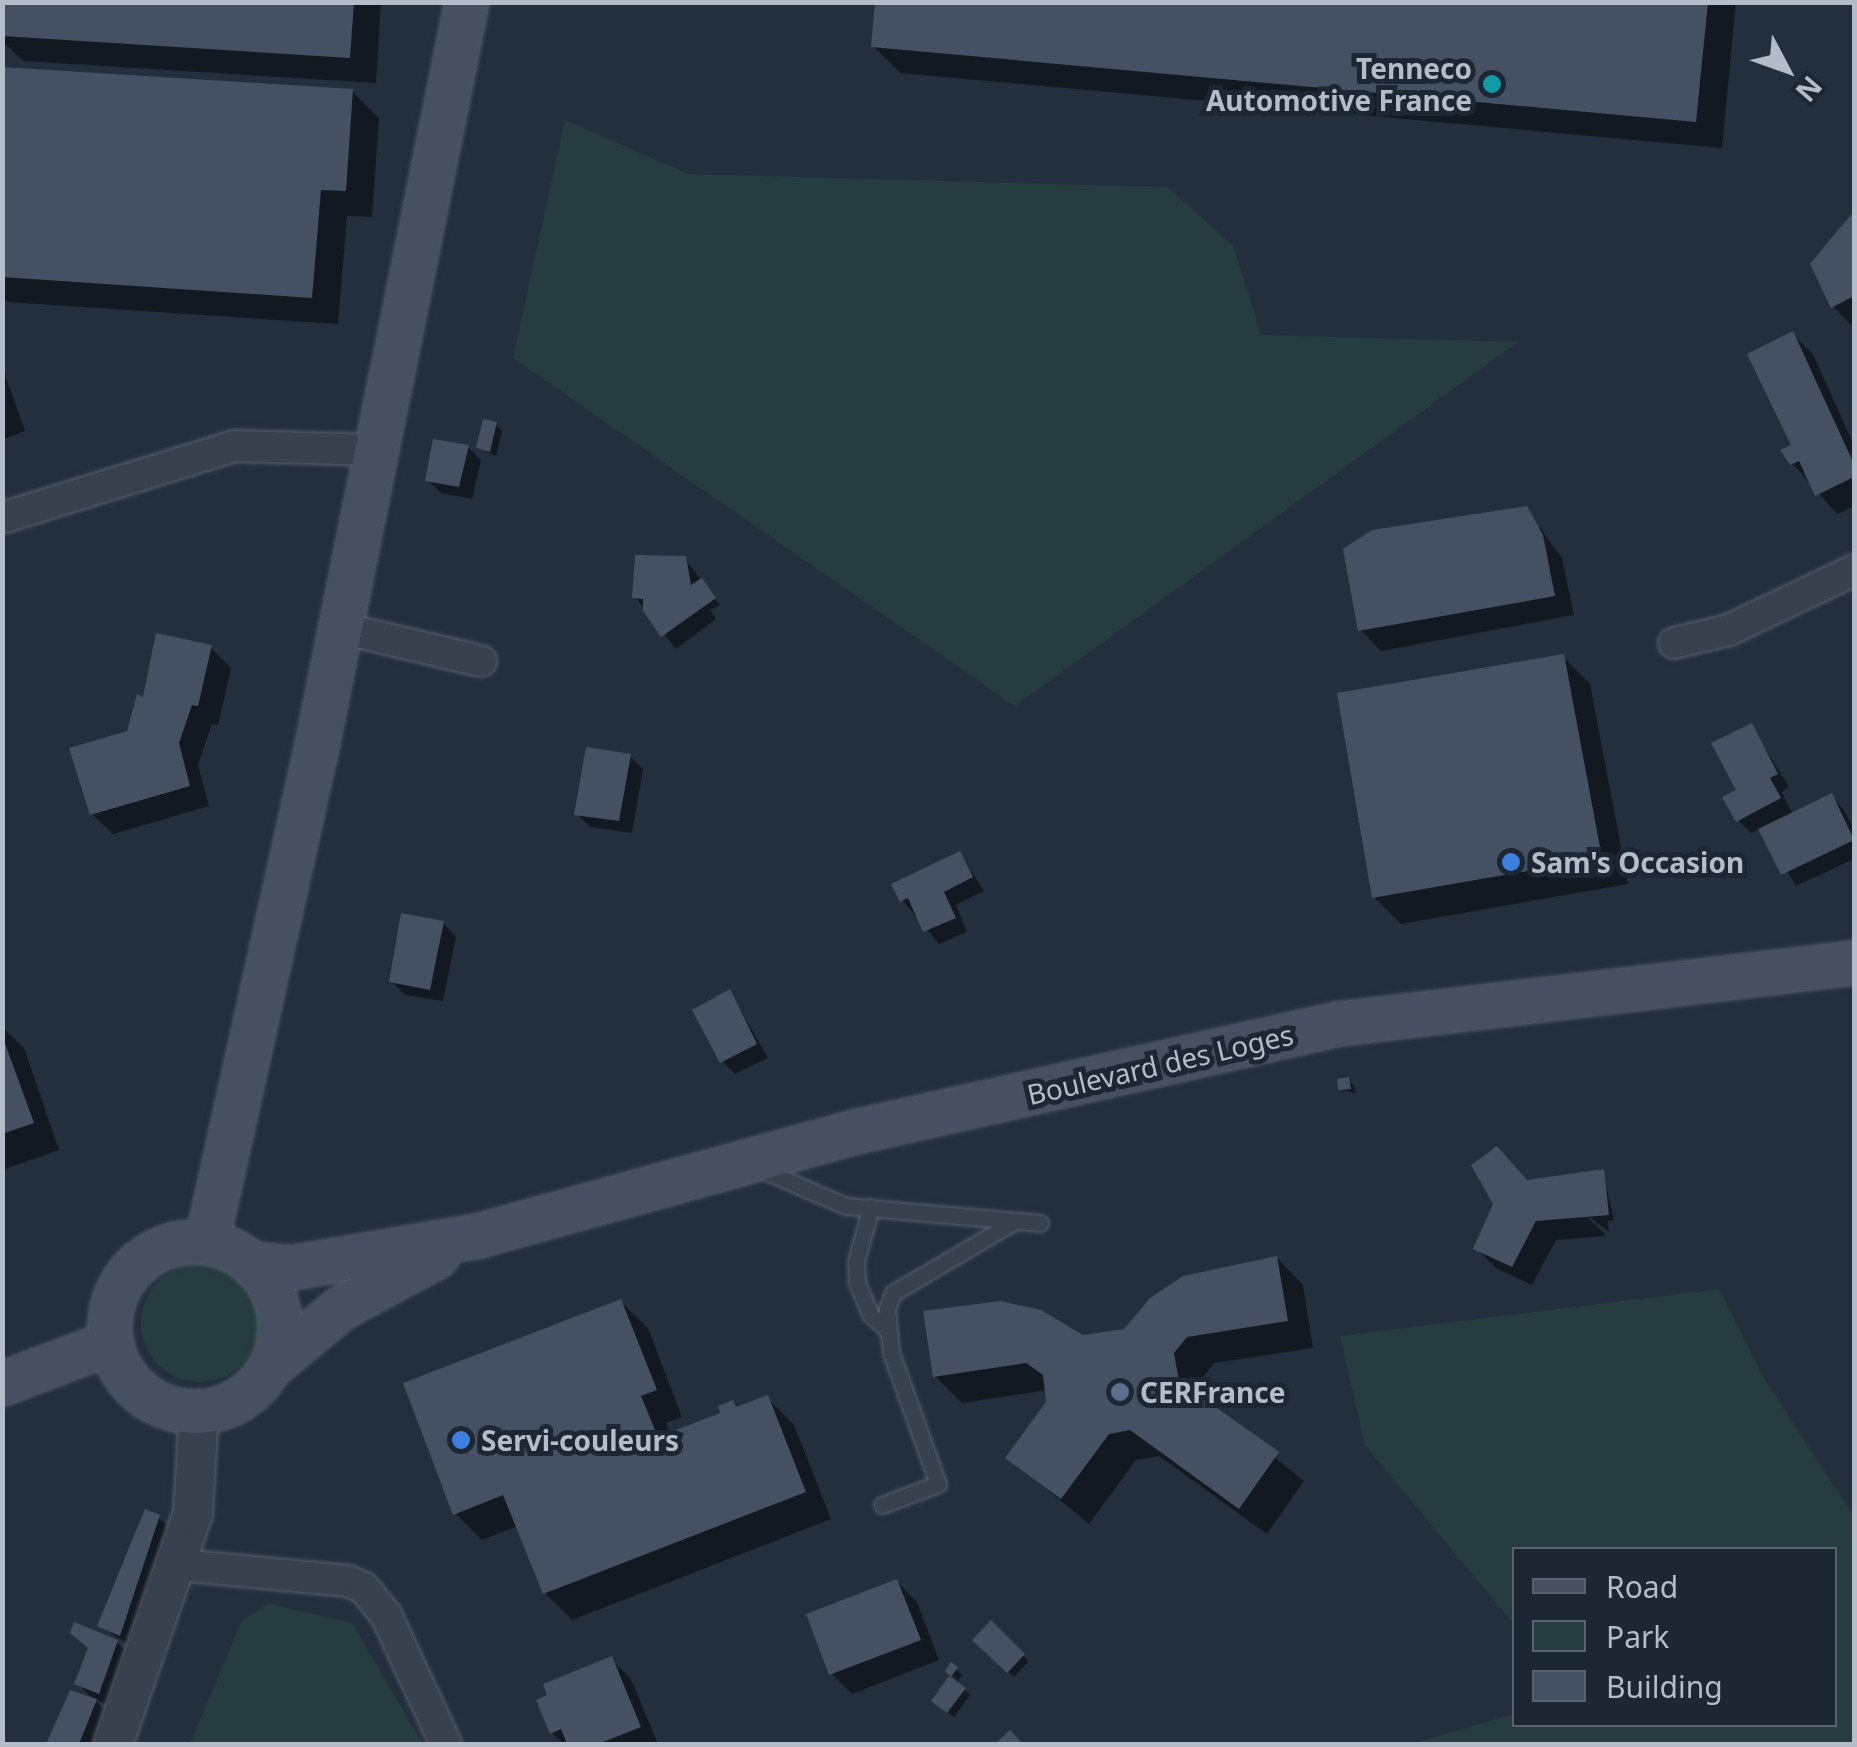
<!DOCTYPE html>
<style>
body{margin:0}
#map{position:relative;width:1857px;height:1747px;overflow:hidden;background:#242f3e;font-family:"Noto Sans",sans-serif}
div>[style]{position:absolute}
.green>*{inset:0;background:#263c3f}
.round{border-radius:50%}
.shadow>*{inset:0;background:#0007}
.building>*{inset:0;background:#455162}
.roads{filter:drop-shadow(0 0 2px #565f6c) drop-shadow(0 0 2px #565f6c)}
.service>*{height:15px;margin:-7.5px;padding:0 7.5px;transform-origin:7.5px;border-radius:7.5px;background:#38414e}
.minor>*{height:30px;margin:-15px;padding:0 15px;transform-origin:15px;border-radius:15px;background:#38414e}
.tertiary>*{height:38px;margin:-19px;padding:0 19px;transform-origin:19px;border-radius:19px;background:#38414e}
.secondary>*{height:42px;margin:-21px;padding:0 21px;transform-origin:21px;border-radius:21px;background:#465061}
.secondary>.ring{margin:-21px;padding:0;box-sizing:content-box;background:none;border:42px solid #465061;border-radius:50%}
.dots>*{width:28px;height:28px;translate:-50% -50%;box-sizing:border-box;border:5px solid #1d2633;border-radius:50%}
span{translate:-50% -50%;white-space:nowrap;text-align:center;line-height:1.15;-webkit-text-stroke:10px #1d2633;paint-order:stroke}
.poi-label{font-size:28px;color:#b4bcc9;font-weight:700}
.right{translate:-100% -50%;text-align:right}
.left{translate:0 -50%;text-align:left}
.street-label{font-size:28px;color:#b4bcc9}
.frame{position:absolute;inset:0;border:5px solid #b4bcc9;pointer-events:none}
.legend{position:absolute;left:1512px;top:1547px;width:325px;height:180px;box-sizing:border-box;background:#1d2633;border:2px solid #59626f;margin:0;padding:12px 18px;list-style:none;font-size:30px;color:#b4bcc9}
.legend li{display:flex;align-items:center;gap:20px;height:50px}
.legend b{width:50px;border:2px solid #59626f}
.north{position:absolute;left:1737px;top:20px;width:100px;height:100px;-webkit-text-stroke:8px #1d2633;paint-order:stroke;rotate:131deg;font-size:28px;font-weight:700;line-height:40px;text-align:center;color:#b4bcc9}
.north::after{content:'';display:block;margin:auto;width:35px;height:45px;background:#b4bcc9;clip-path:polygon(50% 0,100% 100%,50% 72%,0 100%)}
</style>
<div id="map">
<div class="green">
<i style="clip-path:polygon(565px 120px,688px 174px,1168px 187px,1233px 246px,1261px 335px,1518px 342px,1015px 706px,513px 358px)"></i>
<i class="round" style="left:141px;top:1264px;width:118px;height:118px"></i>
<i style="clip-path:polygon(1719px 1289px,1764px 1379px,1854px 1516px,1854px 1744px,1411px 1744px,1514px 1714px,1514px 1724px,1834px 1724px,1834px 1550px,1514px 1550px,1514px 1624px,1365px 1445px,1340px 1336px)"></i>
<i style="clip-path:polygon(269px 1604px,352px 1623px,423px 1744px,190px 1744px,242px 1620px)"></i>
</div>
<div class="shadow">
<i style="clip-path:polygon(2px 2px,381px 2px,376px 83px,23px 61px,2px 41px)"></i>
<i style="clip-path:polygon(877px 2px,1736px 2px,1722px 148px,900px 73px,873px 46px)"></i>
<i style="clip-path:polygon(2px 70px,352px 91px,379px 118px,372px 217px,347px 216px,338px 324px,8px 302px,2px 296px)"></i>
<i style="clip-path:polygon(1854px 210px,1854px 328px,1833px 306px,1813px 265px)"></i>
<i style="clip-path:polygon(1792px 334px,1813px 354px,1854px 445px,1854px 506px,1837px 514px,1792px 463px)"></i>
<i style="clip-path:polygon(2px 366px,25px 431px,2px 440px)"></i>
<i style="clip-path:polygon(496px 425px,502px 431px,496px 456px,478px 448px)"></i>
<i style="clip-path:polygon(468px 447px,481px 460px,472px 499px,441px 493px,428px 480px)"></i>
<i style="clip-path:polygon(1526px 509px,1562px 558px,1574px 615px,1381px 651px,1361px 630px)"></i>
<i style="clip-path:polygon(685px 559px,720px 605px,710px 610px,716px 619px,676px 649px,635px 597px)"></i>
<i style="clip-path:polygon(210px 647px,231px 668px,218px 725px,212px 724px,198px 765px,209px 806px,113px 834px,92px 814px,144px 700px)"></i>
<i style="clip-path:polygon(1563px 657px,1590px 684px,1628px 884px,1401px 924px,1374px 897px)"></i>
<i style="clip-path:polygon(1751px 726px,1789px 787px,1782px 792px,1793px 815px,1831px 796px,1844px 810px,1854px 829px,1854px 859px,1796px 886px,1761px 828px,1751px 833px,1738px 820px)"></i>
<i style="clip-path:polygon(629px 756px,643px 769px,632px 833px,590px 827px,577px 814px)"></i>
<i style="clip-path:polygon(960px 854px,984px 891px,956px 905px,967px 932px,939px 944px,902px 900px)"></i>
<i style="clip-path:polygon(443px 923px,456px 937px,443px 1001px,405px 995px,392px 982px)"></i>
<i style="clip-path:polygon(730px 992px,768px 1058px,735px 1074px,722px 1061px)"></i>
<i style="clip-path:polygon(2px 1027px,24px 1048px,59px 1150px,2px 1170px)"></i>
<i style="clip-path:polygon(1348px 1080px,1354px 1086px,1356px 1094px,1340px 1089px)"></i>
<i style="clip-path:polygon(1603px 1172px,1614px 1220px,1608px 1221px,1609px 1232px,1580px 1210px,1607px 1236px,1556px 1240px,1532px 1285px,1496px 1268px,1476px 1248px,1528px 1182px)"></i>
<i style="clip-path:polygon(1277px 1258px,1303px 1285px,1313px 1348px,1214px 1363px,1200px 1381px,1204px 1401px,1304px 1481px,1267px 1534px,1159px 1456px,1136px 1460px,1089px 1524px,1009px 1458px,1049px 1403px,1047px 1390px,962px 1403px,935px 1376px,1125px 1331px)"></i>
<i style="clip-path:polygon(621px 1302px,648px 1328px,682px 1417px,666px 1423px,671px 1435px,724px 1414px,733px 1403px,738px 1409px,767px 1398px,794px 1425px,831px 1519px,572px 1620px,545px 1593px,518px 1526px,482px 1540px,455px 1513px)"></i>
<i style="clip-path:polygon(159px 1518px,172px 1531px,133px 1647px,100px 1626px)"></i>
<i style="clip-path:polygon(897px 1582px,917px 1602px,939px 1660px,852px 1694px,831px 1673px)"></i>
<i style="clip-path:polygon(991px 1624px,1029px 1661px,1014px 1677px,976px 1640px)"></i>
<i style="clip-path:polygon(116px 1642px,130px 1655px,112px 1706px,92px 1698px,109px 1714px,96px 1744px,49px 1744px,72px 1693px,94px 1700px,77px 1683px)"></i>
<i style="clip-path:polygon(611px 1659px,631px 1679px,658px 1744px,564px 1744px,552px 1733px)"></i>
<i style="clip-path:polygon(952px 1666px,962px 1675px,958px 1681px,948px 1671px)"></i>
<i style="clip-path:polygon(964px 1690px,970px 1695px,954px 1717px,940px 1706px)"></i>
</div>
<div class="building">
<i style="clip-path:polygon(2px 2px,354px 2px,350px 58px,2px 36px)"></i>
<i style="clip-path:polygon(875px 2px,1708px 2px,1696px 122px,871px 47px)"></i>
<i style="clip-path:polygon(2px 67px,353px 89px,346px 191px,321px 190px,312px 298px,2px 277px)"></i>
<i style="clip-path:polygon(1854px 211px,1854px 296px,1831px 308px,1810px 264px)"></i>
<i style="clip-path:polygon(1793px 331px,1854px 464px,1854px 477px,1815px 496px,1799px 461px,1790px 465px,1780px 450px,1791px 445px,1747px 354px)"></i>
<i style="clip-path:polygon(483px 419px,497px 422px,490px 452px,476px 448px)"></i>
<i style="clip-path:polygon(433px 439px,469px 445px,459px 487px,425px 481px)"></i>
<i style="clip-path:polygon(1527px 506px,1543px 535px,1555px 596px,1358px 631px,1343px 549px,1372px 530px)"></i>
<i style="clip-path:polygon(635px 555px,686px 556px,691px 585px,702px 578px,716px 598px,661px 637px,643px 611px,643px 599px,632px 598px)"></i>
<i style="clip-path:polygon(156px 633px,212px 645px,198px 706px,192px 705px,179px 743px,190px 786px,90px 815px,69px 748px,127px 731px,137px 694px,143px 697px)"></i>
<i style="clip-path:polygon(1564px 654px,1602px 858px,1372px 898px,1337px 693px)"></i>
<i style="clip-path:polygon(1752px 723px,1778px 774px,1770px 778px,1781px 798px,1736px 822px,1722px 797px,1736px 790px,1711px 743px)"></i>
<i style="clip-path:polygon(586px 747px,631px 754px,619px 821px,574px 815px)"></i>
<i style="clip-path:polygon(1832px 793px,1854px 840px,1781px 875px,1758px 829px)"></i>
<i style="clip-path:polygon(960px 851px,973px 877px,944px 892px,956px 918px,923px 932px,908px 898px,900px 902px,891px 884px)"></i>
<i style="clip-path:polygon(401px 913px,444px 921px,430px 990px,389px 982px)"></i>
<i style="clip-path:polygon(730px 989px,757px 1044px,720px 1063px,692px 1010px)"></i>
<i style="clip-path:polygon(2px 1035px,34px 1123px,2px 1134px)"></i>
<i style="clip-path:polygon(1349px 1077px,1351px 1089px,1338px 1090px,1337px 1079px)"></i>
<i style="clip-path:polygon(1497px 1146px,1527px 1180px,1604px 1169px,1609px 1215px,1536px 1221px,1512px 1267px,1473px 1249px,1493px 1204px,1471px 1165px)"></i>
<i style="clip-path:polygon(1277px 1256px,1288px 1321px,1187px 1337px,1174px 1353px,1179px 1381px,1279px 1452px,1239px 1509px,1130px 1430px,1109px 1434px,1061px 1499px,1005px 1458px,1046px 1402px,1043px 1375px,1026px 1363px,933px 1377px,923px 1311px,1000px 1301px,1041px 1310px,1083px 1335px,1124px 1329px,1150px 1298px,1183px 1276px)"></i>
<i style="clip-path:polygon(621px 1299px,657px 1390px,641px 1396px,658px 1437px,720px 1413px,718px 1406px,733px 1400px,736px 1407px,768px 1395px,806px 1492px,543px 1594px,503px 1495px,453px 1515px,403px 1383px)"></i>
<i style="clip-path:polygon(145px 1509px,160px 1515px,120px 1636px,97px 1626px)"></i>
<i style="clip-path:polygon(897px 1579px,921px 1640px,829px 1675px,806px 1614px)"></i>
<i style="clip-path:polygon(991px 1620px,1025px 1654px,1007px 1673px,972px 1640px)"></i>
<i style="clip-path:polygon(74px 1622px,118px 1640px,99px 1694px,74px 1684px,88px 1648px,70px 1633px)"></i>
<i style="clip-path:polygon(612px 1656px,641px 1727px,598px 1744px,567px 1744px,561px 1729px,550px 1734px,536px 1700px,547px 1695px,543px 1684px)"></i>
<i style="clip-path:polygon(951px 1662px,958px 1667px,951px 1677px,945px 1671px)"></i>
<i style="clip-path:polygon(949px 1676px,966px 1688px,947px 1713px,931px 1701px)"></i>
<i style="clip-path:polygon(70px 1690px,97px 1699px,79px 1744px,46px 1744px)"></i>
<i style="clip-path:polygon(1010px 1730px,1023px 1744px,995px 1744px)"></i>
</div>
<div class="roads">
<div class="service">
<i style="left:758px;top:1168px;width:96px;rotate:23.4deg"></i>
<i style="left:846px;top:1206px;width:195px;rotate:5deg"></i>
<i style="left:871px;top:1207px;width:56px;rotate:105.5deg"></i>
<i style="left:856px;top:1261px;width:22px;rotate:87deg"></i>
<i style="left:857px;top:1283px;width:34px;rotate:67deg"></i>
<i style="left:870px;top:1314px;width:24px;rotate:42deg"></i>
<i style="left:882px;top:1505px;width:60px;rotate:-20.6deg"></i>
<i style="left:938px;top:1484px;width:139px;rotate:-109.7deg"></i>
<i style="left:891px;top:1353px;width:44px;rotate:-95.2deg"></i>
<i style="left:887px;top:1309px;width:17px;rotate:-69deg"></i>
<i style="left:893px;top:1293px;width:138px;rotate:-30.5deg"></i>
</div>
<div class="minor">
<i style="left:2px;top:518px;width:243px;rotate:-17.2deg"></i>
<i style="left:234px;top:446px;width:143px;rotate:1.6deg"></i>
<i style="left:341px;top:628px;width:144px;rotate:13.3deg"></i>
<i style="left:1674px;top:643px;width:57px;rotate:-13.3deg"></i>
<i style="left:1729px;top:630px;width:139px;rotate:-25.6deg"></i>
<i style="left:179px;top:1565px;width:170px;rotate:5.4deg"></i>
<i style="left:348px;top:1581px;width:17px;rotate:24deg"></i>
<i style="left:364px;top:1588px;width:35px;rotate:51deg"></i>
<i style="left:386px;top:1615px;width:142px;rotate:65.1deg"></i>
</div>
<div class="tertiary">
<i style="left:113px;top:1744px;width:244px;rotate:-70.9deg"></i>
<i style="left:193px;top:1513px;width:100px;rotate:-86.6deg"></i>
</div>
<div class="secondary">
<i class="ring" style="left:110px;top:1242px;width:128px;height:128px"></i>
<i style="left:207px;top:1242px;width:498px;rotate:-77.5deg"></i>
<i style="left:315px;top:756px;width:769px;rotate:-78.6deg"></i>
<i style="left:253px;top:1264px;width:38px;rotate:6deg"></i>
<i style="left:291px;top:1268px;width:190px;rotate:-9.7deg"></i>
<i style="left:478px;top:1236px;width:396px;rotate:-15.4deg"></i>
<i style="left:860px;top:1131px;width:491px;rotate:-12.6deg"></i>
<i style="left:1339px;top:1024px;width:519px;rotate:-6.76deg"></i>
<i style="left:271px;top:1367px;width:90px;rotate:-40deg"></i>
<i style="left:340px;top:1309px;width:111px;rotate:-28.4deg"></i>
<i style="left:2px;top:1384px;width:116px;rotate:-20.8deg"></i>
</div>
</div>
<div class="dots">
<i style="left:1492px;top:84px;background:#0f9aa8"></i>
<i style="left:1511px;top:862px;background:#3f7fe0"></i>
<i style="left:1120px;top:1392px;background:#5c6f8a"></i>
<i style="left:461px;top:1440px;background:#3f7fe0"></i>
</div>
<div class="poi-label">
<span class="right" style="left:1472px;top:84px">Tenneco<br>Automotive France</span>
<span class="left" style="left:1531px;top:862px">Sam's Occasion</span>
<span class="left" style="left:1140px;top:1392px">CERFrance</span>
<span class="left" style="left:481px;top:1440px">Servi-couleurs</span>
</div>
<div class="street-label">
<span style="left:1160px;top:1064px;rotate:-13deg">Boulevard des Loges</span>
</div>
<div class="frame"></div>
<ul class="legend">
<li><b style="height:12px;background:#465061"></b>Road</li>
<li><b style="height:28px;background:#263c3f"></b>Park</li>
<li><b style="height:28px;background:#455162"></b>Building</li>
</ul>
<div class="north">N</div>
</div>
